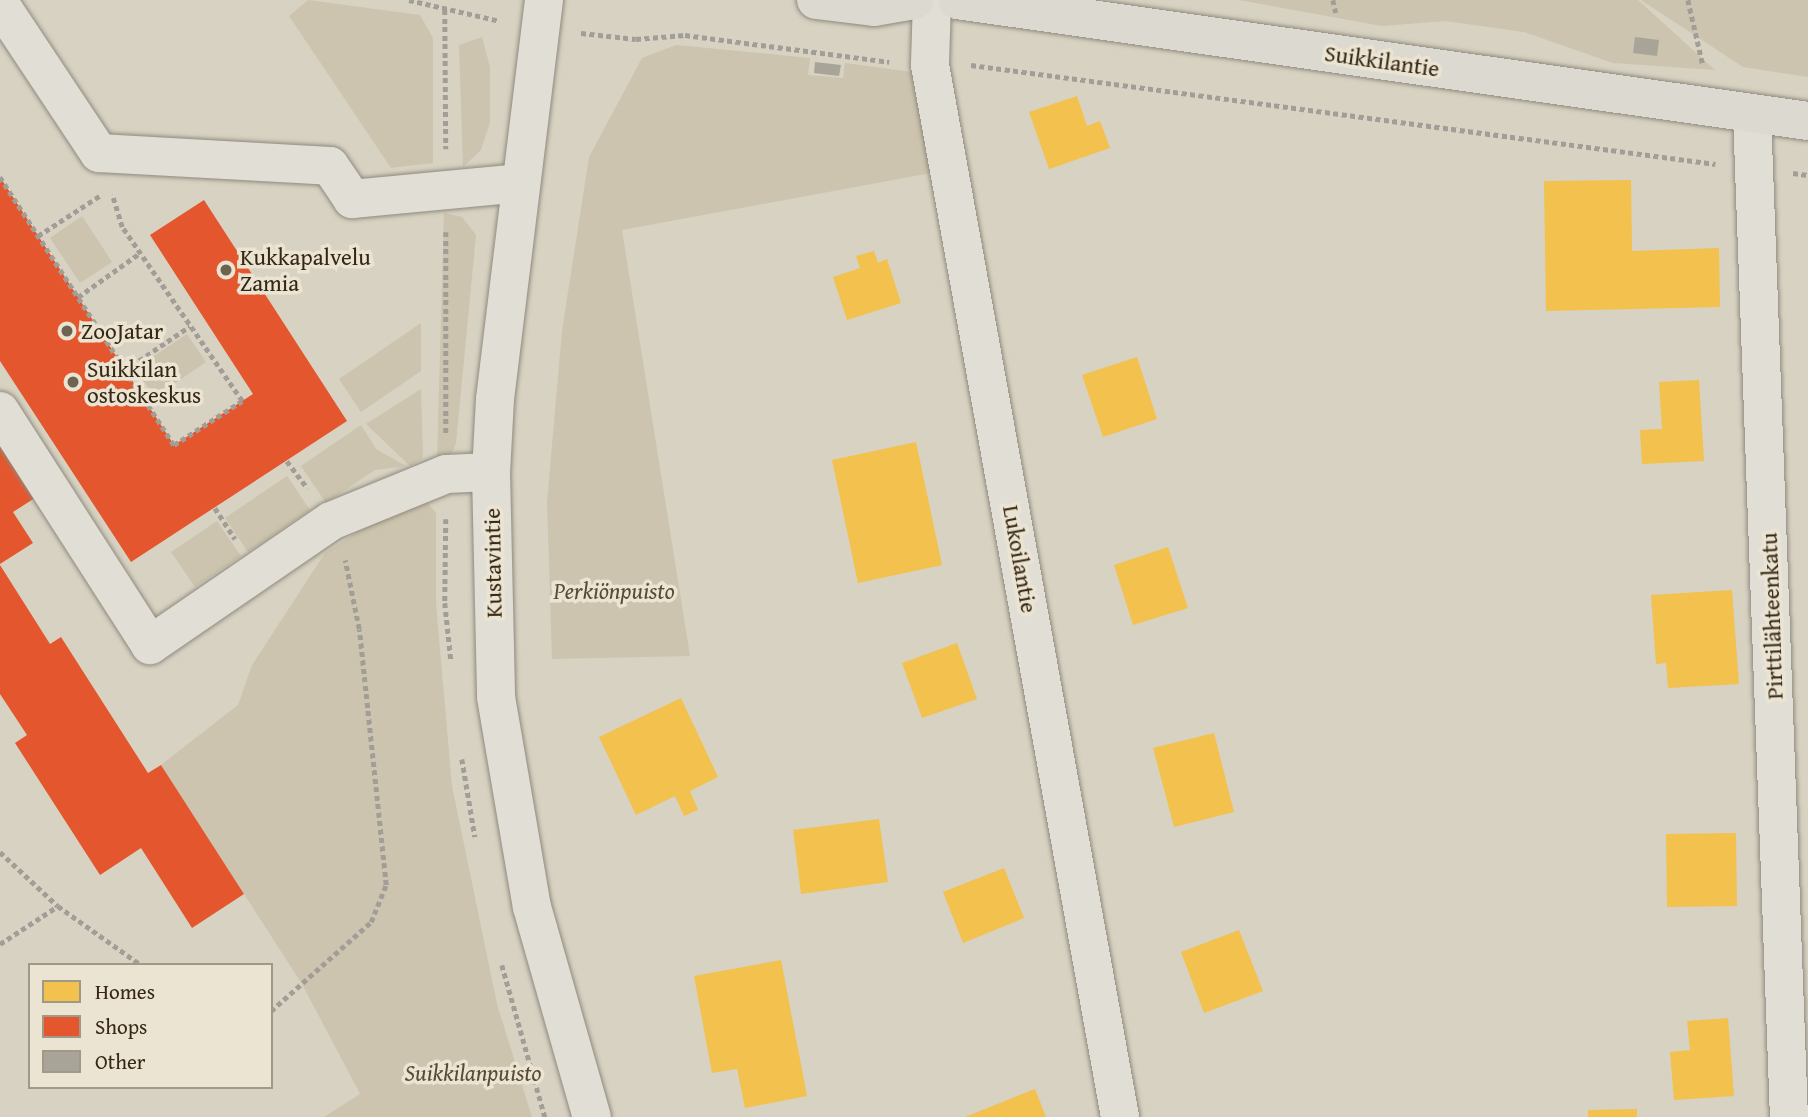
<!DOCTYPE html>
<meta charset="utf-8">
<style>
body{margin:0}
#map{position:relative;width:1808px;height:1117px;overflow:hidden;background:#d7d2c2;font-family:"Gentium Book Plus",serif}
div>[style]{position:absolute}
.green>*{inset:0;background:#ccc4ae}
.homes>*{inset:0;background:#f2c14e}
.shops>*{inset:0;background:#e4572e}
.building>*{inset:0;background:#a8a498}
.path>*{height:4.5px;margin-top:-2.25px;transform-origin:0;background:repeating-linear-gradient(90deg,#a29e97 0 5px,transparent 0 8.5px)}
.roads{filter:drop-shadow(0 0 2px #908a7f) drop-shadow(0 0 2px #908a7f)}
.minor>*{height:38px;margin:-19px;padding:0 19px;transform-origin:19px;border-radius:19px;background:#e1ded6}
.major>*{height:38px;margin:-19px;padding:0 19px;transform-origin:19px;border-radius:19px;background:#dcd9d0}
.dots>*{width:19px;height:19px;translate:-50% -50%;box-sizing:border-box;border:4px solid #ebe4d2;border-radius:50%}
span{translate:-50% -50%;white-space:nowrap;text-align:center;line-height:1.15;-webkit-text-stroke:7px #ebe4d2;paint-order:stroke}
.street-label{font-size:23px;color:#352714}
.poi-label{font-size:23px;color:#352714}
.left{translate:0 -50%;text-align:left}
.park-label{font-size:23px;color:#584b36;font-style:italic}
.legend{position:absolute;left:28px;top:963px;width:245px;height:126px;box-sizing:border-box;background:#ebe4d2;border:2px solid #a29886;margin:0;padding:9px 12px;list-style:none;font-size:21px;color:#352714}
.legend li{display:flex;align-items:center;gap:14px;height:35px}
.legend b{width:35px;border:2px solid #a29886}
</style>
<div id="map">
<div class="green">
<i style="clip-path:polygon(308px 0,420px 15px,433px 38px,433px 163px,391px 168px,289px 16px)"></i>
<i style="clip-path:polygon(1239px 0,1638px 0,1715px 70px,1613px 63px,1524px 32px,1445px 21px,1382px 26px)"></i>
<i style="clip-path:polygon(1641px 0,1808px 0,1808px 77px,1743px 67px)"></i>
<i style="clip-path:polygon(482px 37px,490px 67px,490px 122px,481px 150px,463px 167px,459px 45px)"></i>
<i style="clip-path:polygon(676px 45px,810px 58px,808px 75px,843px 78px,845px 63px,912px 72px,931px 173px,622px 230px,690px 656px,552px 659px,547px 502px,562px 331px,589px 157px,642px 58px)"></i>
<i style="clip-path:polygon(444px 213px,462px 217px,476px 235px,456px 443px,452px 453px,437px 461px)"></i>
<i style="clip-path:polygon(82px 216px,112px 262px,80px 283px,50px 238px)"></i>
<i style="clip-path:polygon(421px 323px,421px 371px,361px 412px,339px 379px)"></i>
<i style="clip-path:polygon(187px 334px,206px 362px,155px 397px,135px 369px)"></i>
<i style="clip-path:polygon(421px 389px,423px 458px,410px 466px,366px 424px)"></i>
<i style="clip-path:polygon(361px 425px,376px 449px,406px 466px,375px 470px,326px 503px,301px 466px)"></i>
<i style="clip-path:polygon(287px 476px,310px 510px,248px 552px,225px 518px)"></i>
<i style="clip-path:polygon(427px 502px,436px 513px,436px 603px,452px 786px,497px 1004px,532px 1117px,324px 1117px,360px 1094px,358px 1090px,302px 984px,161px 765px,238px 705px,252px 665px,325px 553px,379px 518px)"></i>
<i style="clip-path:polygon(217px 521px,241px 556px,195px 587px,171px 552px)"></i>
</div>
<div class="homes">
<i style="clip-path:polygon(1077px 96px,1087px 126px,1100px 121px,1110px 148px,1049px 169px,1029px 112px)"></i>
<i style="clip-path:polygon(1631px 180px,1632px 251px,1719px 248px,1720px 307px,1546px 311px,1544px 181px)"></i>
<i style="clip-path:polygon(874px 251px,878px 263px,887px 259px,901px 303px,847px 320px,833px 277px,860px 268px,856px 256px)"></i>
<i style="clip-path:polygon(1137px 357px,1157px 419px,1103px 437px,1082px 375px)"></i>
<i style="clip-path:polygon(1699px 380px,1704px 461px,1642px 464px,1640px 430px,1662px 429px,1659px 382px)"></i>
<i style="clip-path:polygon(916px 442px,942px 565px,858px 583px,832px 460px)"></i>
<i style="clip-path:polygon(1168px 547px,1188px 608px,1133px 625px,1114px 565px)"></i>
<i style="clip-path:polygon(1732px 590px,1739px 684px,1668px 688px,1666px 663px,1656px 664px,1651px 595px)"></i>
<i style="clip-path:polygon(957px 643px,977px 699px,922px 718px,902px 663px)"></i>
<i style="clip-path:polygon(681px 698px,718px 777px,690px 791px,698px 810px,684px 816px,675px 796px,636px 815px,599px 737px)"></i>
<i style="clip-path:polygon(1214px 733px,1234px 812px,1174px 827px,1153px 748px)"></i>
<i style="clip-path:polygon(879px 819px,888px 882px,801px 894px,793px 830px)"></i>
<i style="clip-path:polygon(1736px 833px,1737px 906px,1667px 907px,1666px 834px)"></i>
<i style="clip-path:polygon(1004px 868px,1024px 918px,963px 943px,943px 892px)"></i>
<i style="clip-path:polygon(1239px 930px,1263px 991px,1204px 1013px,1181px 952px)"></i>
<i style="clip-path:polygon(781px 960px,807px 1096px,745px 1108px,737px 1069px,712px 1073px,694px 976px)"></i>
<i style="clip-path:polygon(1728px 1018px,1734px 1096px,1674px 1100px,1670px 1052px,1690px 1050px,1687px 1021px)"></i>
<i style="clip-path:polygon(1035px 1089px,1046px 1117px,965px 1117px)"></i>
<i style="clip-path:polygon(1637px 1109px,1637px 1117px,1588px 1117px,1588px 1110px)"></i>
</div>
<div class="shops">
<i style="clip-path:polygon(0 177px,174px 445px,253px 394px,150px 235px,204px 200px,347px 421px,131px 562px,0 361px)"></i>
<i style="clip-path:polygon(0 436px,38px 496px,13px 512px,33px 543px,0 564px)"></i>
<i style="clip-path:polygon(0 565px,50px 644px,61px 637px,148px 773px,161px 765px,244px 894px,192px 928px,141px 848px,100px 875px,15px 743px,27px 735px,0 694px)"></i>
</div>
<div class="building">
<i style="clip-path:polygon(1635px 37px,1659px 40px,1657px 56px,1633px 53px)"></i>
<i style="clip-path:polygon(815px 62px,841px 65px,839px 76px,814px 73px)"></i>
</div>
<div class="path">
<i style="left:409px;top:0;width:93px;rotate:13deg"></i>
<i style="left:1333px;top:0;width:13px;rotate:77deg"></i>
<i style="left:1688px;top:0;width:67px;rotate:77deg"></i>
<i style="left:445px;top:10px;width:139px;rotate:89.6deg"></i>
<i style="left:581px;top:33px;width:55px;rotate:6.2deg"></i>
<i style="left:636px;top:39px;width:49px;rotate:-4.7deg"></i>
<i style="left:685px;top:35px;width:206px;rotate:7.5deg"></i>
<i style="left:971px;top:65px;width:751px;rotate:7.58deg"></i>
<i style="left:1793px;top:173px;width:15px;rotate:8deg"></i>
<i style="left:0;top:177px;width:320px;rotate:57deg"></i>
<i style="left:174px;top:445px;width:81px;rotate:-32.9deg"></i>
<i style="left:242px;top:401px;width:211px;rotate:-124.6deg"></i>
<i style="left:122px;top:227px;width:34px;rotate:-107deg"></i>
<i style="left:446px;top:232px;width:201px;rotate:90deg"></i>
<i style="left:38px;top:236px;width:75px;rotate:-33.1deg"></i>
<i style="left:78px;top:297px;width:76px;rotate:-35.4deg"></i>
<i style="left:125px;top:370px;width:78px;rotate:-34.1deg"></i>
<i style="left:287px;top:461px;width:34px;rotate:53deg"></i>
<i style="left:215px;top:508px;width:37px;rotate:57deg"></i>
<i style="left:446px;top:519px;width:84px;rotate:90.7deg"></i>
<i style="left:445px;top:603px;width:57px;rotate:84deg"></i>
<i style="left:462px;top:759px;width:79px;rotate:80.5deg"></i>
<i style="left:0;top:852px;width:79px;rotate:43deg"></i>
<i style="left:58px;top:906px;width:102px;rotate:35.4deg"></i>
<i style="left:0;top:944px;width:69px;rotate:-33.2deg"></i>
<i style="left:502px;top:965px;width:158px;rotate:74.2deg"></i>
<i style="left:271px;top:1011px;width:134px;rotate:-41.7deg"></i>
<i style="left:371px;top:922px;width:40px;rotate:-68deg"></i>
<i style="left:386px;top:885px;width:257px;rotate:-96deg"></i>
<i style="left:359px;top:629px;width:70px;rotate:-101.5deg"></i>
</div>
<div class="roads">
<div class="minor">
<i style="left:544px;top:0;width:402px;rotate:97deg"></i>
<i style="left:495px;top:399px;width:73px;rotate:93.1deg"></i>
<i style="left:491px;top:472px;width:225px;rotate:88.7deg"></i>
<i style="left:496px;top:697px;width:213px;rotate:80.3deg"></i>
<i style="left:532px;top:907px;width:218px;rotate:74.1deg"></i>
<i style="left:932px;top:0;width:65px;rotate:91.8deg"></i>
<i style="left:930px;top:65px;width:1069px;rotate:79.76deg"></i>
<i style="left:0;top:4px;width:179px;rotate:56.4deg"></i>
<i style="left:99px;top:153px;width:231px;rotate:3.2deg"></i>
<i style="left:330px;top:166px;width:40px;rotate:56deg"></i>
<i style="left:352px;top:199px;width:170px;rotate:-5.4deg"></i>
<i style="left:1752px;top:114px;width:1004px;rotate:87.89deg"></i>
<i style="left:0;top:411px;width:278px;rotate:57.3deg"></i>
<i style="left:150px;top:645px;width:219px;rotate:-34.4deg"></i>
<i style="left:331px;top:521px;width:124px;rotate:-22.2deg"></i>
<i style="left:446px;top:474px;width:45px;rotate:-2.5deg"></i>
</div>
<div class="major">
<i style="left:816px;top:0;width:58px;rotate:6.9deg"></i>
<i style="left:874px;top:7px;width:41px;rotate:-9.9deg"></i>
<i style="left:957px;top:0;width:860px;rotate:8.09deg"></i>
</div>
</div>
<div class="dots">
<i style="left:226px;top:270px;background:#6e6351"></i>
<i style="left:67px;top:331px;background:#6e6351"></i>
<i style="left:73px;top:382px;background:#6e6351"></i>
</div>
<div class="street-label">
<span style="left:1382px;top:61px;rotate:8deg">Suikkilantie</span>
<span style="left:1020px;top:559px;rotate:80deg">Lukoilantie</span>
<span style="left:493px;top:563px;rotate:-91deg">Kustavintie</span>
<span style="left:1772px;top:616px;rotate:-92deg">Pirttilähteenkatu</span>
</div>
<div class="poi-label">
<span class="left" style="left:240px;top:270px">Kukkapalvelu<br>Zamia</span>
<span class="left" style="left:81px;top:331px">ZooJatar</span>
<span class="left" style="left:87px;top:382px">Suikkilan<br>ostoskeskus</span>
</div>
<div class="park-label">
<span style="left:614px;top:591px">Perkiönpuisto</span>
<span style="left:473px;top:1073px">Suikkilanpuisto</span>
</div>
<ul class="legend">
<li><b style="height:19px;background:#f2c14e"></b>Homes</li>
<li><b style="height:19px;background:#e4572e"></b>Shops</li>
<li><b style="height:19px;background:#a8a498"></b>Other</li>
</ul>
</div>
